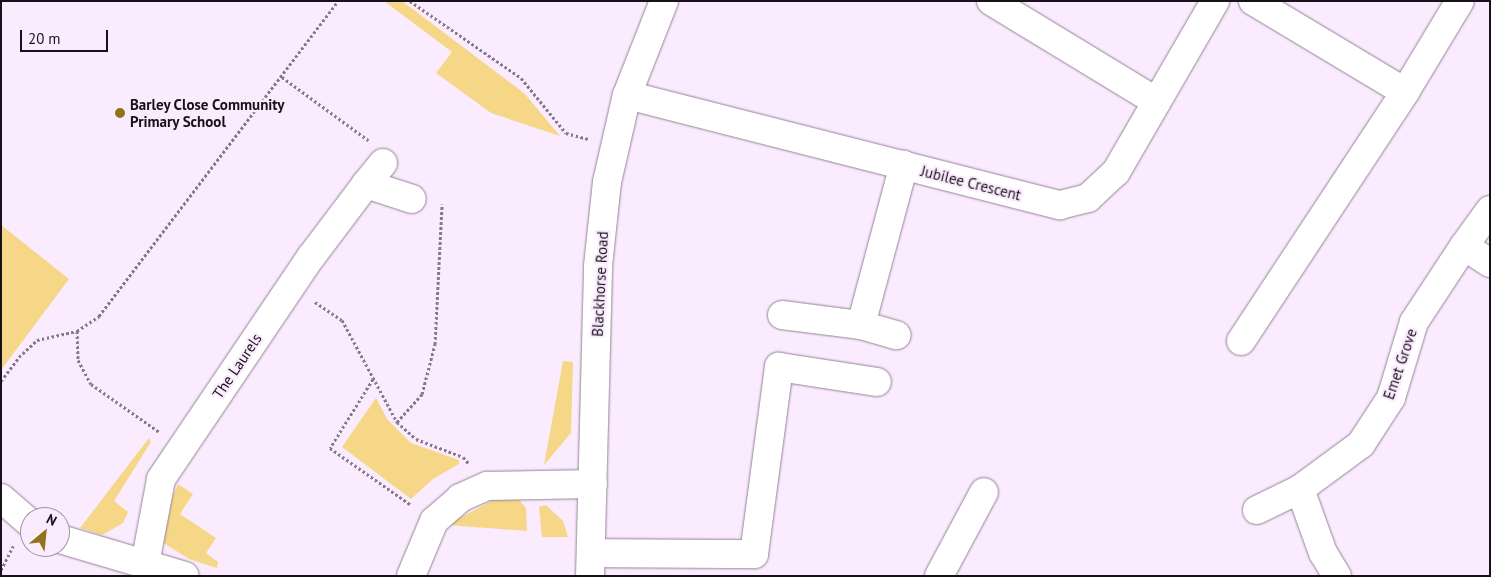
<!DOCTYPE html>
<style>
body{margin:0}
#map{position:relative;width:1491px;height:577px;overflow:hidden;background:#fbebfe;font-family:"PT Sans",sans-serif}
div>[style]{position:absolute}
.green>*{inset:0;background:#f6d787}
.path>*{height:3px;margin-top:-1.5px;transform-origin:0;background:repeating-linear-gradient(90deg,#867a88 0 2.5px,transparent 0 5px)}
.roads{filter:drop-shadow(0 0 1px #958297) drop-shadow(0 0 1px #958297)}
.minor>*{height:28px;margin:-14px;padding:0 14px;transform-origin:14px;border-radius:14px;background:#fff}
.dots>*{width:14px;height:14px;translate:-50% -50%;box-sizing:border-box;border:2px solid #fbebfe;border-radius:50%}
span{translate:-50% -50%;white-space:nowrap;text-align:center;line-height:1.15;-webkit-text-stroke:4.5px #fbebfe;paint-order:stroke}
.poi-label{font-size:15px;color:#181119;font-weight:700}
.left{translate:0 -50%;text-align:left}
.street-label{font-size:15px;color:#181119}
.frame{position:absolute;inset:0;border:2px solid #181119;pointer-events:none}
.north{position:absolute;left:20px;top:507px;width:50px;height:50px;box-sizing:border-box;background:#fbebfe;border:1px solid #a094a2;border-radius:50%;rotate:28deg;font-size:14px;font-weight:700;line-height:20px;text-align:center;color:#181119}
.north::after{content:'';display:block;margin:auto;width:18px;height:22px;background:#917319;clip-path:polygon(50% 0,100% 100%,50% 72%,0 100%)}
.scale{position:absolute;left:20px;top:30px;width:88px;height:22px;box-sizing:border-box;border:2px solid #181119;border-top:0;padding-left:6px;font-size:15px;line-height:18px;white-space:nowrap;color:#181119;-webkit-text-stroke:4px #fbebfe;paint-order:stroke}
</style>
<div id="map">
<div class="green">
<i style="clip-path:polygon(384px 1px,402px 1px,524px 93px,560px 136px,491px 113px,436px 73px,452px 52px)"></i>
<i style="clip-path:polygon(1px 225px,69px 279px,1px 370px)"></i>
<i style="clip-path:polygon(563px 361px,573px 362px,571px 433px,544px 465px)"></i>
<i style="clip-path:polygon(376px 398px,387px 419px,411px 443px,459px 460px,459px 464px,433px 479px,411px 499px,342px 447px)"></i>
<i style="clip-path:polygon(149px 438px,151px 442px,114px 501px,128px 512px,123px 523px,102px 535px,80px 528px)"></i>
<i style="clip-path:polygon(178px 484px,193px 494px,180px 514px,216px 538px,206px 553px,218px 562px,217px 568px,189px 559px,162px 542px,164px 516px)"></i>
<i style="clip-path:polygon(516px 496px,526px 508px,527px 531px,447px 525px,497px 498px)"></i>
<i style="clip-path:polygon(546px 505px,563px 521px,568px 537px,542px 537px,539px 507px)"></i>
</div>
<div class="path">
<i style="left:410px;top:1px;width:135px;rotate:34.7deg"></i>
<i style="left:521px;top:78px;width:71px;rotate:50.7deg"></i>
<i style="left:566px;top:133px;width:24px;rotate:15deg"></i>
<i style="left:282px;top:77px;width:107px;rotate:36.2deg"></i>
<i style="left:315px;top:302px;width:32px;rotate:34deg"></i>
<i style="left:342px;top:320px;width:116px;rotate:61.7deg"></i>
<i style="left:397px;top:422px;width:25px;rotate:42deg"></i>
<i style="left:416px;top:439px;width:50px;rotate:21deg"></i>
<i style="left:463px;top:457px;width:9px;rotate:49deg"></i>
<i style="left:77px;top:331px;width:29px;rotate:88deg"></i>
<i style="left:78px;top:360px;width:27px;rotate:62deg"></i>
<i style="left:91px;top:384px;width:83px;rotate:35.2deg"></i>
<i style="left:373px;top:379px;width:81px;rotate:121.9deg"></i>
<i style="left:330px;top:448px;width:99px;rotate:35.1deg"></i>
<i style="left:1px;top:381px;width:30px;rotate:-53deg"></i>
<i style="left:19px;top:357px;width:25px;rotate:-43deg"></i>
<i style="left:37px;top:340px;width:41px;rotate:-12.7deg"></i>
<i style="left:77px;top:331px;width:27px;rotate:-34deg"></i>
<i style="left:99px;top:316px;width:395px;rotate:-52.8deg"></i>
<i style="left:397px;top:422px;width:38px;rotate:-48deg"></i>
<i style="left:422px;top:394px;width:52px;rotate:-75.4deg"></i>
<i style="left:435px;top:344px;width:140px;rotate:-87.1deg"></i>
<i style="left:1px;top:570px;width:27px;rotate:-63deg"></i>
</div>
<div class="roads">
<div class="minor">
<i style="left:991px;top:1px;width:194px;rotate:31.3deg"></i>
<i style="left:1253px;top:1px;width:177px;rotate:30.9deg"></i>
<i style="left:1405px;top:92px;width:106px;rotate:-58.9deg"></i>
<i style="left:627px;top:95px;width:447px;rotate:14.3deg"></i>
<i style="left:1060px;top:205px;width:29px;rotate:-14deg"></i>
<i style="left:1088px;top:198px;width:38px;rotate:-43deg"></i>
<i style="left:1116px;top:172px;width:198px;rotate:-59.9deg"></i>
<i style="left:366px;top:184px;width:27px;rotate:-51deg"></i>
<i style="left:1490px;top:210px;width:44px;rotate:125.8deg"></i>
<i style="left:1464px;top:246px;width:31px;rotate:33deg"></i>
<i style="left:782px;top:315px;width:80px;rotate:7.2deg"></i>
<i style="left:861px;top:325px;width:37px;rotate:16deg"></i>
<i style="left:861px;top:325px;width:166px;rotate:-75deg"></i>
<i style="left:1241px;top:341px;width:298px;rotate:-56.6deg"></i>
<i style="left:1px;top:498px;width:38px;rotate:41deg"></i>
<i style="left:1257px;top:510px;width:48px;rotate:-26deg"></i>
<i style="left:60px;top:539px;width:130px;rotate:16.5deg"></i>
<i style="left:591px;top:553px;width:163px;rotate:0.4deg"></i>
<i style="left:754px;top:554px;width:189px;rotate:-82.4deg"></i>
<i style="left:779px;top:367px;width:99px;rotate:8.7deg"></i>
<i style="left:145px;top:564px;width:86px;rotate:-79.3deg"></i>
<i style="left:161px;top:479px;width:268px;rotate:-56deg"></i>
<i style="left:311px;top:257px;width:91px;rotate:-53deg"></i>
<i style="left:366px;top:184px;width:48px;rotate:18.1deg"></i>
<i style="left:411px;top:576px;width:60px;rotate:-67.3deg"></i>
<i style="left:434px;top:521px;width:35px;rotate:-41deg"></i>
<i style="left:460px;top:498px;width:30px;rotate:-24deg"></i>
<i style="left:487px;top:486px;width:106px;rotate:-1.1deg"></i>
<i style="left:590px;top:576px;width:310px;rotate:-88.5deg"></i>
<i style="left:598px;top:266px;width:84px;rotate:-83.9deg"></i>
<i style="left:607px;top:182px;width:89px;rotate:-77.1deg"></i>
<i style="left:627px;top:95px;width:101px;rotate:-68.5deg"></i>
<i style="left:939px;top:576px;width:95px;rotate:-61.8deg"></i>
<i style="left:1337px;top:576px;width:27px;rotate:-121deg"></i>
<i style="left:1323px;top:553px;width:68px;rotate:-109.8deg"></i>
<i style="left:1300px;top:489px;width:76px;rotate:-36.4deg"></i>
<i style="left:1361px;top:444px;width:55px;rotate:-56.9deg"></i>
<i style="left:1391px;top:398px;width:79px;rotate:-73.2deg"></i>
<i style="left:1414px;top:322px;width:91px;rotate:-56.7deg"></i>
</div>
</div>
<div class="dots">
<i style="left:120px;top:113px;background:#917319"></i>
</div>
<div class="poi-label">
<span class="left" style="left:130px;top:113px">Barley Close Community<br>Primary School</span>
</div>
<div class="street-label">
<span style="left:971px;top:183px;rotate:14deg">Jubilee Crescent</span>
<span style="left:600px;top:284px;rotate:-87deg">Blackhorse Road</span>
<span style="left:1400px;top:364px;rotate:-71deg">Emet Grove</span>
<span style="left:237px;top:366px;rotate:-56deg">The Laurels</span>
</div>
<div class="frame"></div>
<div class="north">N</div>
<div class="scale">20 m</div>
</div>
